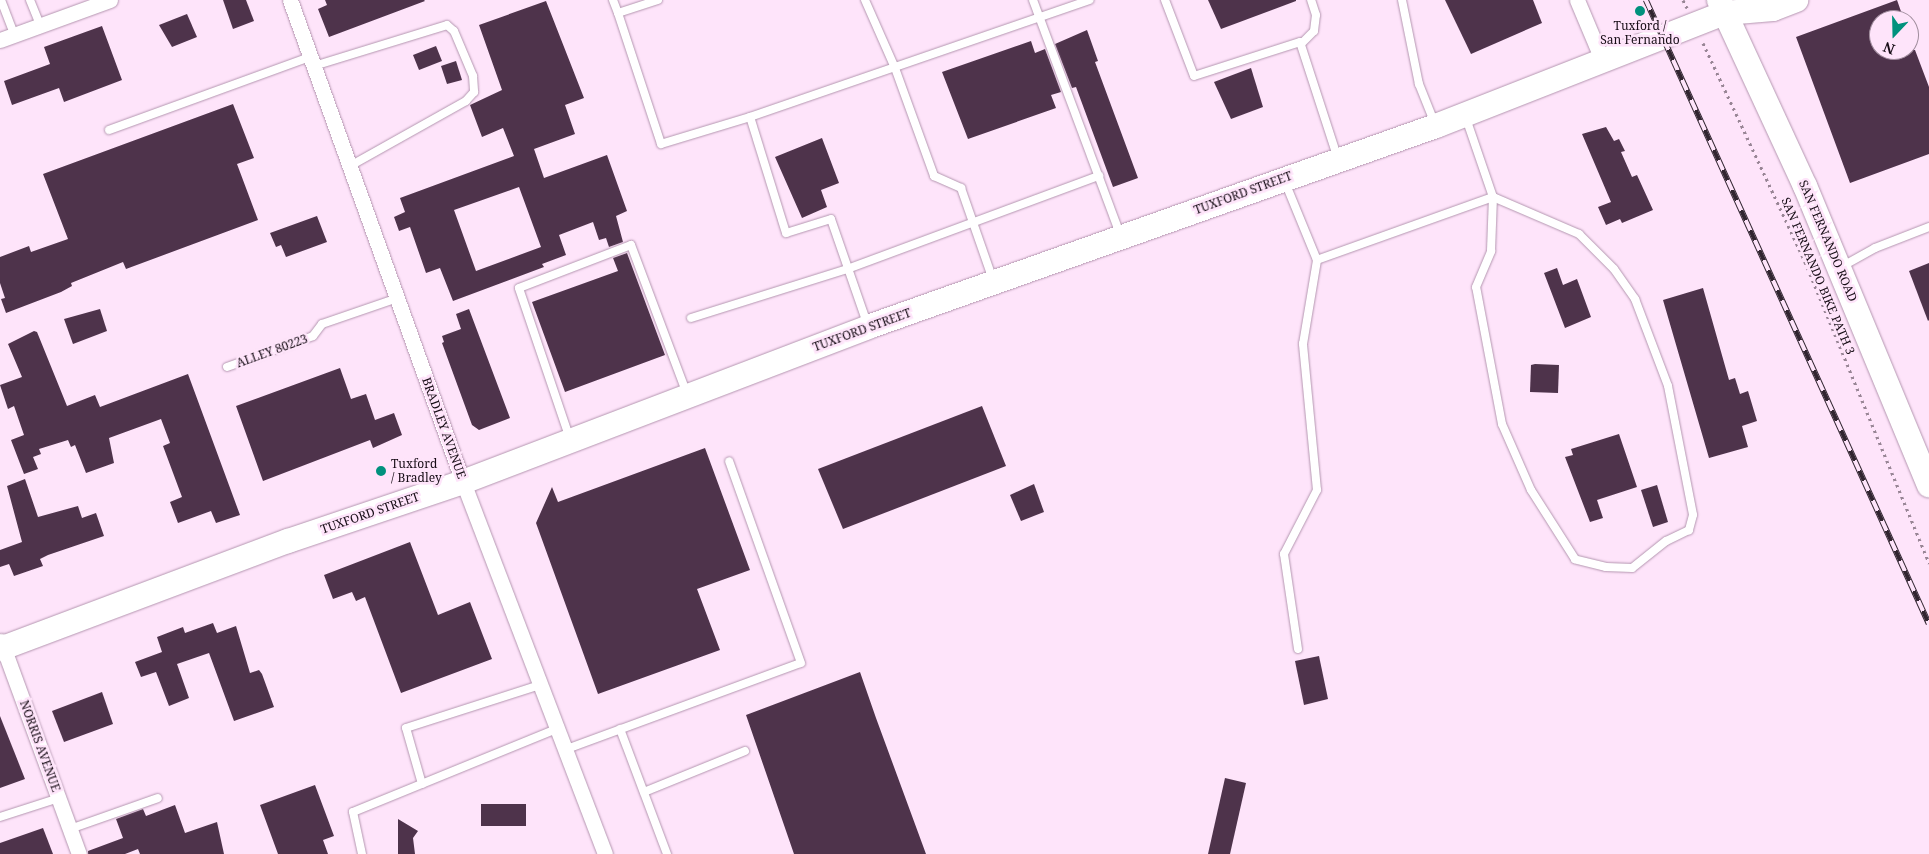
<!DOCTYPE html>
<style>
body{margin:0}
#map{position:relative;width:1929px;height:854px;overflow:hidden;background:#fee4fa;font-family:"Noto Serif",serif}
div>[style]{position:absolute}
.building>*{inset:0;background:#4e334b}
.path>*{height:3px;margin-top:-1.5px;transform-origin:0;background:repeating-linear-gradient(90deg,#988595 0 2.5px,transparent 0 6.5px)}
.roads{filter:drop-shadow(0 0 1px #b496b0) drop-shadow(0 0 1px #b496b0)}
.lane>*{height:8px;margin:-4px;padding:0 4px;transform-origin:4px;border-radius:4px;background:#fff}
.street>*{height:15px;margin:-7.5px;padding:0 7.5px;transform-origin:7.5px;border-radius:7.5px;background:#fff}
.primary>*{height:24px;margin:-12px;padding:0 12px;transform-origin:12px;border-radius:12px;background:#fff}
.rail>*{height:5.5px;margin-top:-2.75px;transform-origin:0;background:repeating-linear-gradient(90deg,#fee4fa 0 11px,#312530 0 22px);box-sizing:border-box;border-block:1px solid #312530}
.dots>*{width:14px;height:14px;translate:-50% -50%;box-sizing:border-box;border:2px solid #fee4fa;border-radius:50%}
span{translate:-50% -50%;white-space:nowrap;text-align:center;line-height:1.15;-webkit-text-stroke:5px #fee4fa;paint-order:stroke}
.poi-label{font-size:12px;color:#160c15}
.left{translate:0 -50%;text-align:left}
.street-label{font-size:12px;color:#160c15}
.north{position:absolute;left:1869px;top:10px;width:50px;height:50px;box-sizing:border-box;background:#fee4fa;border:1px solid #a18e9e;border-radius:50%;rotate:201deg;font-size:14px;font-weight:700;line-height:20px;text-align:center;color:#160c15}
.north::after{content:'';display:block;margin:auto;width:18px;height:22px;background:#00917d;clip-path:polygon(50% 0,100% 100%,50% 72%,0 100%)}
</style>
<div id="map">
<div class="building">
<i style="clip-path:polygon(223px 0,246px 0,254px 21px,233px 29px)"></i>
<i style="clip-path:polygon(325px 0,424px 0,425px 1px,329px 37px,318px 9px,327px 5px)"></i>
<i style="clip-path:polygon(1208px 0,1296px 0,1296px 1px,1221px 29px)"></i>
<i style="clip-path:polygon(1445px 0,1533px 0,1542px 23px,1471px 54px)"></i>
<i style="clip-path:polygon(1897px 0,1904px 20px,1879px 20px,1879px 50px,1915px 50px,1929px 87px,1929px 154px,1850px 183px,1796px 37px)"></i>
<i style="clip-path:polygon(evenodd,546px 1px,584px 98px,565px 105px,575px 134px,534px 149px,544px 178px,607px 155px,627px 211px,616px 216px,623px 242px,609px 247px,606px 238px,599px 240px,593px 222px,559px 235px,566px 255px,542px 264px,544px 267px,453px 301px,440px 268px,426px 273px,410px 227px,399px 231px,394px 217px,405px 212px,400px 198px,514px 156px,503px 128px,482px 137px,470px 105px,502px 90px,479px 25px,546px 1px,519px 187px,541px 247px,476px 271px,454px 210px,519px 187px)"></i>
<i style="clip-path:polygon(187px 14px,197px 37px,172px 47px,159px 25px)"></i>
<i style="clip-path:polygon(102px 26px,122px 80px,64px 102px,59px 88px,12px 105px,4px 81px,50px 64px,44px 47px)"></i>
<i style="clip-path:polygon(1087px 30px,1098px 61px,1095px 62px,1138px 178px,1113px 187px,1076px 87px,1072px 88px,1055px 44px)"></i>
<i style="clip-path:polygon(1031px 41px,1035px 53px,1045px 49px,1061px 92px,1051px 95px,1056px 108px,968px 139px,942px 72px)"></i>
<i style="clip-path:polygon(436px 46px,442px 61px,419px 70px,413px 55px)"></i>
<i style="clip-path:polygon(456px 61px,462px 80px,447px 84px,441px 66px)"></i>
<i style="clip-path:polygon(1251px 68px,1263px 107px,1231px 119px,1214px 82px)"></i>
<i style="clip-path:polygon(233px 104px,254px 158px,237px 164px,258px 220px,126px 269px,123px 262px,71px 283px,72px 286px,61px 292px,6px 313px,1px 299px,5px 298px,0 283px,0 257px,29px 246px,31px 252px,68px 239px,43px 174px)"></i>
<i style="clip-path:polygon(1606px 127px,1614px 141px,1619px 139px,1625px 151px,1621px 152px,1632px 177px,1637px 175px,1653px 210px,1622px 223px,1620px 219px,1606px 225px,1598px 207px,1611px 202px,1582px 134px)"></i>
<i style="clip-path:polygon(822px 138px,839px 183px,821px 190px,827px 207px,802px 218px,775px 157px)"></i>
<i style="clip-path:polygon(317px 216px,327px 242px,286px 257px,281px 245px,276px 247px,270px 233px)"></i>
<i style="clip-path:polygon(627px 253px,665px 355px,565px 392px,532px 302px,618px 271px,613px 258px)"></i>
<i style="clip-path:polygon(1929px 263px,1929px 320px,1928px 321px,1909px 271px)"></i>
<i style="clip-path:polygon(1557px 268px,1563px 285px,1577px 279px,1591px 317px,1565px 328px,1544px 273px)"></i>
<i style="clip-path:polygon(1703px 288px,1729px 380px,1735px 378px,1740px 394px,1748px 391px,1757px 421px,1742px 426px,1748px 447px,1709px 458px,1663px 300px)"></i>
<i style="clip-path:polygon(100px 309px,107px 331px,73px 344px,64px 319px)"></i>
<i style="clip-path:polygon(469px 309px,510px 418px,479px 430px,472px 425px,442px 343px,444px 342px,442px 336px,461px 329px,456px 314px)"></i>
<i style="clip-path:polygon(34px 331px,37px 332px,67px 406px,95px 395px,100px 407px,188px 374px,240px 515px,216px 523px,211px 511px,178px 523px,170px 502px,182px 497px,163px 446px,170px 443px,161px 419px,109px 438px,114px 463px,86px 473px,75px 445px,71px 447px,68px 440px,39px 449px,41px 454px,33px 457px,38px 469px,24px 474px,11px 440px,24px 435px,14px 406px,8px 409px,0 385px,22px 377px,8px 344px)"></i>
<i style="clip-path:polygon(1535px 364px,1559px 365px,1558px 393px,1530px 392px,1531px 365px)"></i>
<i style="clip-path:polygon(340px 368px,351px 399px,366px 394px,375px 420px,394px 413px,402px 435px,373px 448px,370px 440px,263px 481px,236px 406px)"></i>
<i style="clip-path:polygon(982px 406px,1006px 466px,843px 529px,818px 469px)"></i>
<i style="clip-path:polygon(1619px 434px,1637px 487px,1597px 500px,1603px 518px,1590px 522px,1565px 457px,1573px 455px,1571px 449px)"></i>
<i style="clip-path:polygon(705px 448px,750px 570px,697px 589px,720px 650px,598px 694px,536px 523px,552px 487px,558px 502px)"></i>
<i style="clip-path:polygon(25px 479px,38px 517px,78px 506px,82px 518px,96px 513px,104px 536px,48px 555px,40px 559px,43px 566px,14px 576px,9px 564px,0 567px,0 550px,22px 542px,7px 486px)"></i>
<i style="clip-path:polygon(1034px 484px,1044px 512px,1021px 521px,1010px 495px)"></i>
<i style="clip-path:polygon(1657px 485px,1668px 522px,1653px 527px,1641px 490px)"></i>
<i style="clip-path:polygon(410px 542px,438px 615px,470px 602px,492px 659px,401px 693px,365px 597px,356px 601px,352px 592px,333px 599px,324px 575px)"></i>
<i style="clip-path:polygon(213px 623px,217px 633px,236px 626px,250px 673px,259px 670px,262px 674px,274px 707px,234px 721px,209px 653px,177px 664px,189px 698px,169px 706px,156px 672px,141px 677px,135px 662px,162px 652px,157px 637px,183px 627px,185px 633px)"></i>
<i style="clip-path:polygon(1319px 656px,1328px 699px,1304px 705px,1295px 661px)"></i>
<i style="clip-path:polygon(860px 672px,876px 718px,926px 854px,794px 854px,746px 715px)"></i>
<i style="clip-path:polygon(102px 692px,113px 724px,64px 742px,52px 711px)"></i>
<i style="clip-path:polygon(0 716px,25px 779px,0 788px)"></i>
<i style="clip-path:polygon(1225px 778px,1246px 783px,1230px 854px,1208px 854px)"></i>
<i style="clip-path:polygon(315px 785px,334px 836px,323px 840px,328px 854px,278px 854px,260px 805px)"></i>
<i style="clip-path:polygon(481px 804px,526px 804px,526px 826px,481px 826px)"></i>
<i style="clip-path:polygon(175px 805px,185px 833px,217px 822px,224px 854px,140px 854px,138px 849px,125px 854px,88px 854px,88px 851px,123px 838px,116px 819px,143px 809px,146px 816px)"></i>
<i style="clip-path:polygon(398px 819px,418px 831px,413px 838px,415px 854px,398px 854px)"></i>
<i style="clip-path:polygon(43px 828px,53px 854px,0 854px,0 843px)"></i>
</div>
<div class="path">
<i style="left:1683px;top:0;width:9px;rotate:63deg"></i>
<i style="left:1703px;top:43px;width:242px;rotate:65deg"></i>
<i style="left:1805px;top:262px;width:326px;rotate:67.6deg"></i>
</div>
<div class="roads">
<div class="lane">
<i style="left:1px;top:0;width:36px;rotate:69deg"></i>
<i style="left:30px;top:0;width:27px;rotate:68deg"></i>
<i style="left:613px;top:0;width:14px;rotate:69deg"></i>
<i style="left:618px;top:13px;width:42px;rotate:-18deg"></i>
<i style="left:865px;top:0;width:74px;rotate:66.2deg"></i>
<i style="left:895px;top:68px;width:115px;rotate:70.1deg"></i>
<i style="left:934px;top:176px;width:30px;rotate:24deg"></i>
<i style="left:961px;top:188px;width:97px;rotate:70.8deg"></i>
<i style="left:1033px;top:0;width:250px;rotate:69.6deg"></i>
<i style="left:1165px;top:0;width:81px;rotate:69.1deg"></i>
<i style="left:1194px;top:76px;width:111px;rotate:-17.8deg"></i>
<i style="left:1300px;top:42px;width:123px;rotate:72deg"></i>
<i style="left:1402px;top:0;width:86px;rotate:78.6deg"></i>
<i style="left:1419px;top:84px;width:43px;rotate:68.2deg"></i>
<i style="left:618px;top:13px;width:138px;rotate:71.8deg"></i>
<i style="left:661px;top:144px;width:93px;rotate:-16.9deg"></i>
<i style="left:1301px;top:44px;width:18px;rotate:-45deg"></i>
<i style="left:1314px;top:31px;width:16px;rotate:-83deg"></i>
<i style="left:1316px;top:15px;width:16px;rotate:-108deg"></i>
<i style="left:314px;top:66px;width:139px;rotate:-17.1deg"></i>
<i style="left:447px;top:25px;width:9px;rotate:41deg"></i>
<i style="left:454px;top:31px;width:49px;rotate:67.1deg"></i>
<i style="left:473px;top:76px;width:16px;rotate:86deg"></i>
<i style="left:474px;top:92px;width:12px;rotate:132deg"></i>
<i style="left:466px;top:101px;width:133px;rotate:150.7deg"></i>
<i style="left:109px;top:130px;width:214px;rotate:-20deg"></i>
<i style="left:1285px;top:182px;width:84px;rotate:67.7deg"></i>
<i style="left:1317px;top:260px;width:187px;rotate:-19.7deg"></i>
<i style="left:1493px;top:197px;width:83px;rotate:-108.9deg"></i>
<i style="left:1493px;top:197px;width:94px;rotate:23.3deg"></i>
<i style="left:1579px;top:234px;width:49px;rotate:45deg"></i>
<i style="left:1614px;top:269px;width:37px;rotate:55deg"></i>
<i style="left:1635px;top:299px;width:93px;rotate:69.2deg"></i>
<i style="left:1668px;top:386px;width:131px;rotate:79deg"></i>
<i style="left:1693px;top:515px;width:16px;rotate:105deg"></i>
<i style="left:1689px;top:530px;width:25px;rotate:154deg"></i>
<i style="left:1666px;top:541px;width:43px;rotate:141.5deg"></i>
<i style="left:1632px;top:568px;width:26px;rotate:-178deg"></i>
<i style="left:1606px;top:567px;width:32px;rotate:-166deg"></i>
<i style="left:1575px;top:559px;width:82px;rotate:-122.5deg"></i>
<i style="left:1531px;top:490px;width:72px;rotate:-113.7deg"></i>
<i style="left:1502px;top:424px;width:139px;rotate:-100.7deg"></i>
<i style="left:1476px;top:287px;width:39px;rotate:-67deg"></i>
<i style="left:1491px;top:251px;width:54px;rotate:-87.9deg"></i>
<i style="left:1841px;top:267px;width:39px;rotate:-29deg"></i>
<i style="left:1875px;top:248px;width:58px;rotate:-21.3deg"></i>
<i style="left:691px;top:318px;width:164px;rotate:-17.4deg"></i>
<i style="left:847px;top:269px;width:269px;rotate:-20.3deg"></i>
<i style="left:868px;top:326px;width:113px;rotate:-109.1deg"></i>
<i style="left:831px;top:219px;width:47px;rotate:162.7deg"></i>
<i style="left:786px;top:233px;width:121px;rotate:-107.2deg"></i>
<i style="left:750px;top:117px;width:359px;rotate:-19deg"></i>
<i style="left:227px;top:367px;width:91px;rotate:-19.8deg"></i>
<i style="left:313px;top:336px;width:15px;rotate:-53deg"></i>
<i style="left:322px;top:324px;width:80px;rotate:-18.9deg"></i>
<i style="left:570px;top:439px;width:159px;rotate:-108.7deg"></i>
<i style="left:519px;top:288px;width:120px;rotate:-21deg"></i>
<i style="left:631px;top:245px;width:159px;rotate:69.4deg"></i>
<i style="left:1298px;top:649px;width:96px;rotate:-98.4deg"></i>
<i style="left:1284px;top:554px;width:72px;rotate:-62.7deg"></i>
<i style="left:1317px;top:490px;width:147px;rotate:-95.5deg"></i>
<i style="left:1303px;top:344px;width:85px;rotate:-80.5deg"></i>
<i style="left:620px;top:729px;width:134px;rotate:69.4deg"></i>
<i style="left:564px;top:750px;width:252px;rotate:-20.2deg"></i>
<i style="left:801px;top:663px;width:214px;rotate:-109.6deg"></i>
<i style="left:422px;top:784px;width:58px;rotate:-105.9deg"></i>
<i style="left:406px;top:728px;width:141px;rotate:-17.8deg"></i>
<i style="left:644px;top:792px;width:109px;rotate:-22.1deg"></i>
<i style="left:0;top:817px;width:62px;rotate:-17.9deg"></i>
<i style="left:70px;top:829px;width:93px;rotate:-19.4deg"></i>
<i style="left:362px;top:854px;width:43px;rotate:-102.1deg"></i>
<i style="left:353px;top:812px;width:219px;rotate:-22.2deg"></i>
</div>
<div class="street">
<i style="left:290px;top:0;width:512px;rotate:70.26deg"></i>
<i style="left:463px;top:482px;width:398px;rotate:69.1deg"></i>
<i style="left:1577px;top:0;width:67px;rotate:67.2deg"></i>
<i style="left:0;top:40px;width:117px;rotate:-20deg"></i>
<i style="left:1px;top:641px;width:227px;rotate:69.9deg"></i>
</div>
<div class="primary">
<i style="left:1719px;top:0;width:205px;rotate:65.2deg"></i>
<i style="left:1805px;top:186px;width:324px;rotate:67.5deg"></i>
<i style="left:0;top:649px;width:308px;rotate:-20.6deg"></i>
<i style="left:288px;top:541px;width:185px;rotate:-18.6deg"></i>
<i style="left:463px;top:482px;width:434px;rotate:-20.9deg"></i>
<i style="left:868px;top:327px;width:603px;rotate:-19.49deg"></i>
<i style="left:1436px;top:126px;width:310px;rotate:-21.4deg"></i>
<i style="left:1725px;top:13px;width:48px;rotate:-4.8deg"></i>
<i style="left:1773px;top:9px;width:25px;rotate:-21deg"></i>
</div>
</div>
<div class="rail">
<i style="left:1646px;top:0;width:685px;rotate:65.6deg"></i>
</div>
<div class="dots">
<i style="left:1640px;top:11px;background:#00917d"></i>
<i style="left:381px;top:471px;background:#00917d"></i>
</div>
<div class="poi-label">
<span style="left:1640px;top:33px">Tuxford /<br>San Fernando</span>
<span class="left" style="left:391px;top:471px">Tuxford<br>/ Bradley</span>
</div>
<div class="street-label">
<span style="left:1243px;top:193px;rotate:-20deg">TUXFORD STREET</span>
<span style="left:1828px;top:241px;rotate:67deg">SAN FERNANDO ROAD</span>
<span style="left:1818px;top:276px;rotate:67deg">SAN FERNANDO BIKE PATH 3</span>
<span style="left:862px;top:330px;rotate:-20deg">TUXFORD STREET</span>
<span style="left:272px;top:351px;rotate:-20deg">ALLEY 80223</span>
<span style="left:444px;top:428px;rotate:70deg">BRADLEY AVENUE</span>
<span style="left:370px;top:513px;rotate:-19deg">TUXFORD STREET</span>
<span style="left:40px;top:746px;rotate:70deg">NORRIS AVENUE</span>
</div>
<div class="north">N</div>
</div>
